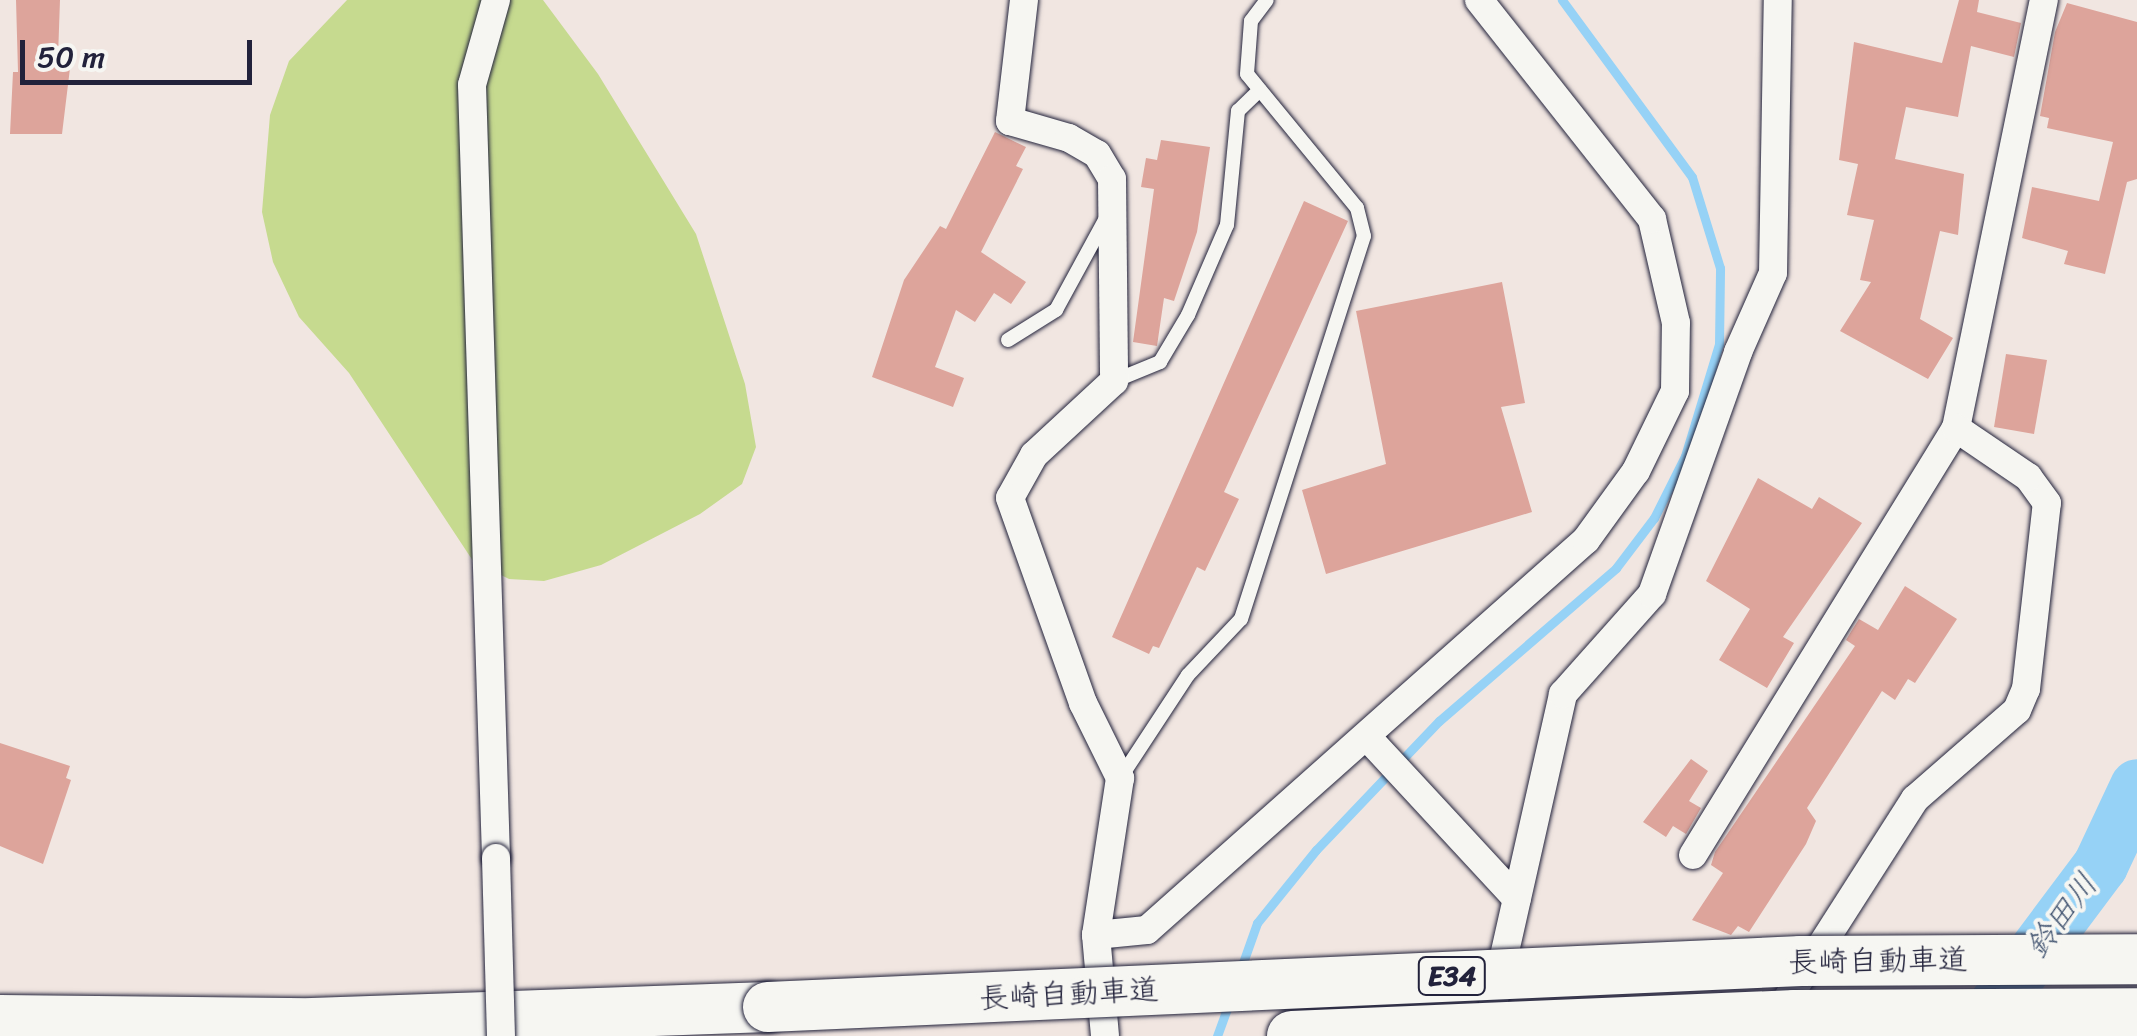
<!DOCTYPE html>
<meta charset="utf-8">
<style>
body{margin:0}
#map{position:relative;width:2137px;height:1036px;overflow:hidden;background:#f1e6e1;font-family:Sriracha,"Klee One",sans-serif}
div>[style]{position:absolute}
.green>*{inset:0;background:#c6da8f}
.stream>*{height:9px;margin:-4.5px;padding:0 4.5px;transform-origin:4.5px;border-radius:4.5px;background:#96d2f6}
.river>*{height:55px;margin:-27.5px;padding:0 27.5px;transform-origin:27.5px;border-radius:27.5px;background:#96d2f6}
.building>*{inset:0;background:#dda49b}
.roads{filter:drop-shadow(0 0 2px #22223b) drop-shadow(0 0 2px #22223b)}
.service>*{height:14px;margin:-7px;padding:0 7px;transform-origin:7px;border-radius:7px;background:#f6f6f2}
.minor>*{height:28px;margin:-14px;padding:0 14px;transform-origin:14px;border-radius:14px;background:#f6f6f2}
.motorway>*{height:50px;margin:-25px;padding:0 25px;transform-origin:25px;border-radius:25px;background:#f6f6f2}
.bridges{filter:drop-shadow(0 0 2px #22223b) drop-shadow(0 0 2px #22223b)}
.minor-bridge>*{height:28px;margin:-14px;padding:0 14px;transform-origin:14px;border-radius:14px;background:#f6f6f2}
.motorway-bridge>*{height:50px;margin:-25px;padding:0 25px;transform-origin:25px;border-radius:25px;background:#f6f6f2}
span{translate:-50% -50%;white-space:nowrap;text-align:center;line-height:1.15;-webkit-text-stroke:8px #f6f6f2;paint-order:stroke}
.shield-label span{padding:2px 8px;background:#f6f6f2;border:2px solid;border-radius:8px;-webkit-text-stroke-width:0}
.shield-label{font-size:28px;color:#22223b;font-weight:700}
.street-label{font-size:30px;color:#22223b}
.water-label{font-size:32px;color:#455773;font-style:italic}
.scale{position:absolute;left:20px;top:40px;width:232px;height:45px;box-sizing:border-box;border:5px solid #22223b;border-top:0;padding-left:12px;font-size:30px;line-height:35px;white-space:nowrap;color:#22223b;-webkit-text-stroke:8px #f6f6f2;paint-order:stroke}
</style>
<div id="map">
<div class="green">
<i style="clip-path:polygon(347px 0,543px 0,598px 74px,696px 234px,745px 384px,756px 447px,742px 484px,700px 514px,601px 565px,544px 581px,509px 579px,473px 561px,349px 373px,299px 317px,273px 262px,262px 212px,270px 115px,289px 61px)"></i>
</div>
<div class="stream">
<i style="left:1240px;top:971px;width:51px;rotate:-70.5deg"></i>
<i style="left:1257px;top:923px;width:94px;rotate:-51.1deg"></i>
<i style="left:1316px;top:850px;width:178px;rotate:-46.4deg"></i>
<i style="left:1439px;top:721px;width:234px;rotate:-40.8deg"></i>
<i style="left:1616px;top:568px;width:63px;rotate:-52.8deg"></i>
<i style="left:1654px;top:518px;width:69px;rotate:-63.4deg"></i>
<i style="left:1685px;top:456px;width:117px;rotate:-73.1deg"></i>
<i style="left:1719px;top:344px;width:76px;rotate:-89.2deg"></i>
<i style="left:1720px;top:268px;width:95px;rotate:-107.1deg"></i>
<i style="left:1692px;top:177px;width:220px;rotate:-126.3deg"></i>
<i style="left:1217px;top:1036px;width:33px;rotate:-70deg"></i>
</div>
<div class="river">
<i style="left:1972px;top:1036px;width:214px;rotate:-53.2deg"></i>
<i style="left:2100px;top:865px;width:87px;rotate:-64.9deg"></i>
</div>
<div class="building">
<i style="clip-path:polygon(16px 0,60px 0,58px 57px,71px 60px,62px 134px,10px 134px,13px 72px,18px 72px)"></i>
<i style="clip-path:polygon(1959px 0,1979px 0,1977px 12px,2021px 23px,2014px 57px,1971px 46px,1958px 117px,1906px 107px,1895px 159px,1964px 174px,1958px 235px,1940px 231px,1920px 319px,1953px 338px,1928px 379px,1840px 331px,1871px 282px,1860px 280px,1874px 220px,1847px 215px,1858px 164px,1839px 160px,1854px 42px,1942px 63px)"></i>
<i style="clip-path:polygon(2067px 3px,2137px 22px,2137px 179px,2127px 182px,2105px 274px,2064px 264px,2068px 251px,2022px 238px,2032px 187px,2099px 201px,2113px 142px,2047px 128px,2049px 118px,2040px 116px,2055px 32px)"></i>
<i style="clip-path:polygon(995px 132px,1026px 147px,1016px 166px,1023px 169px,981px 252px,1026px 282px,1011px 304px,994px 293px,975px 322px,956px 310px,935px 367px,964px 378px,953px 407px,872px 377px,904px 280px,940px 226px,946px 229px)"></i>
<i style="clip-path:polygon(1161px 140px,1210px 147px,1197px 232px,1174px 301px,1164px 298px,1157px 346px,1133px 342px,1154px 189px,1141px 187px,1146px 158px,1157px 160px)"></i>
<i style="clip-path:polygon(1304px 201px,1348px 221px,1224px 492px,1239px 499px,1205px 571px,1197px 567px,1159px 648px,1153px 646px,1149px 654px,1112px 637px)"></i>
<i style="clip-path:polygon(1502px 282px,1525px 403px,1501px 407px,1532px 512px,1326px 574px,1302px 490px,1386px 464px,1356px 311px)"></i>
<i style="clip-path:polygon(2006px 354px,2047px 360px,2034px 434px,1994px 427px)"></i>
<i style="clip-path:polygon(1758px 478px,1812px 509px,1819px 497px,1862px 523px,1783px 637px,1794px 643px,1767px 688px,1719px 660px,1750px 609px,1706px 581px)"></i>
<i style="clip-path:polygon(1905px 586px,1957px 619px,1915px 683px,1908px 679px,1895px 700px,1882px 691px,1807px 808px,1816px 821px,1806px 844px,1749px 932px,1738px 926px,1731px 935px,1692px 920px,1723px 873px,1711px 865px,1715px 852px,1855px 646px,1846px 640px,1852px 630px,1859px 619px,1878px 630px)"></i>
<i style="clip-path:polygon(0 743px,70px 766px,66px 778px,71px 780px,43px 864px,0 846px)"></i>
<i style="clip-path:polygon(1691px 759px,1708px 771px,1689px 801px,1701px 808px,1686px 834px,1673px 826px,1666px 837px,1643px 822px)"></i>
</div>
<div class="roads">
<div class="service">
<i style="left:1008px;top:340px;width:57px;rotate:-32deg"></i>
<i style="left:1056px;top:310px;width:102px;rotate:-61.4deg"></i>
<i style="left:1114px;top:381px;width:50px;rotate:-22.4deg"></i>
<i style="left:1160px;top:362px;width:55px;rotate:-59.2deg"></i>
<i style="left:1188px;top:315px;width:98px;rotate:-66.6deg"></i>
<i style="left:1227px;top:225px;width:115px;rotate:-84.5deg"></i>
<i style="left:1238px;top:111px;width:30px;rotate:-44deg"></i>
<i style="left:1121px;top:777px;width:122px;rotate:-56.7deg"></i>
<i style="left:1188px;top:675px;width:77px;rotate:-46.6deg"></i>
<i style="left:1241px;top:619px;width:402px;rotate:-72.2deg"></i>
<i style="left:1364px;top:236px;width:29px;rotate:-104deg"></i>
<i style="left:1357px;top:208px;width:173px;rotate:-129.4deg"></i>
<i style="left:1247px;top:74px;width:53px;rotate:-85.7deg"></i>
<i style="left:1251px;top:21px;width:26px;rotate:-53deg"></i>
</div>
<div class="minor">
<i style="left:496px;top:0;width:88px;rotate:105.8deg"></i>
<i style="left:472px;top:85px;width:773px;rotate:88.22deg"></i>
<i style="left:1024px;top:0;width:122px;rotate:96.6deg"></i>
<i style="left:1010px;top:121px;width:61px;rotate:16.1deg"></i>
<i style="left:1069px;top:138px;width:32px;rotate:30deg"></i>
<i style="left:1097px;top:154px;width:29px;rotate:59deg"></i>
<i style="left:1112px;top:179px;width:202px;rotate:89.4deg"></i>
<i style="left:1114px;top:381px;width:109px;rotate:137.2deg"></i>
<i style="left:1034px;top:455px;width:49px;rotate:119.2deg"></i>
<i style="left:1010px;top:498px;width:218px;rotate:70.4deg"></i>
<i style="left:1083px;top:703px;width:84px;rotate:63.7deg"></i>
<i style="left:1120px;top:778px;width:159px;rotate:98.7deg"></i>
<i style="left:1096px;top:935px;width:101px;rotate:84.9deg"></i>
<i style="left:1368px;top:738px;width:219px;rotate:47.2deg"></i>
<i style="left:1693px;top:855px;width:501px;rotate:-58.37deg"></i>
<i style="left:1956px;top:428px;width:437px;rotate:-78.4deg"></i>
<i style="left:1096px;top:935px;width:51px;rotate:-5.6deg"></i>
<i style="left:1147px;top:930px;width:587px;rotate:-41.62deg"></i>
<i style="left:1586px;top:540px;width:85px;rotate:-54.1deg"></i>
<i style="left:1636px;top:471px;width:89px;rotate:-64deg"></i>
<i style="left:1675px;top:391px;width:68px;rotate:-89.2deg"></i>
<i style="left:1676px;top:323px;width:107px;rotate:-103deg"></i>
<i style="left:1652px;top:219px;width:279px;rotate:-128.3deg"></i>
<i style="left:1773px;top:1021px;width:264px;rotate:-57.4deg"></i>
<i style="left:1915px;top:799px;width:135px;rotate:-41.1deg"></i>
<i style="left:2017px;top:710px;width:23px;rotate:-67deg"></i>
<i style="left:2026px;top:689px;width:187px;rotate:-83.6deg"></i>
<i style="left:2047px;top:503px;width:32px;rotate:-126deg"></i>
<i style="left:2028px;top:477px;width:87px;rotate:-145.8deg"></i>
<i style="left:1486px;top:1036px;width:351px;rotate:-77.3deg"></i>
<i style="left:1563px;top:694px;width:134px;rotate:-48.3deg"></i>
<i style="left:1652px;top:594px;width:257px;rotate:-70.4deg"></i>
<i style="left:1738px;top:352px;width:86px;rotate:-66.1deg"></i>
<i style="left:1773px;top:273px;width:273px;rotate:-89deg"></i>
</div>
<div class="motorway">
<i style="left:0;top:1020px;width:312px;rotate:0.6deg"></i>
<i style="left:312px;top:1023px;width:456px;rotate:-2deg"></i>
</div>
</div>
<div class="bridges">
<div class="minor-bridge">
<i style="left:496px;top:858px;width:178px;rotate:88.4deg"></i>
</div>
<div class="motorway-bridge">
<i style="left:768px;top:1007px;width:1034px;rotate:-2.55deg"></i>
<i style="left:1801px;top:961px;width:336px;rotate:-0.3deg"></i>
<i style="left:1292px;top:1036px;width:503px;rotate:-2.39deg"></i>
<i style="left:1795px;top:1015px;width:342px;rotate:-0.3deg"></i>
</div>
</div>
<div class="shield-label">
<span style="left:1452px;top:976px">E34</span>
</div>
<div class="street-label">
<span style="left:1878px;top:961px;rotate:-1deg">長崎自動車道</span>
<span style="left:1069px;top:994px;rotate:-3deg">長崎自動車道</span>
</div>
<div class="water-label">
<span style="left:2062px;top:916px;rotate:-53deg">鈴田川</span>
</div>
<div class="scale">50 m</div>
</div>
